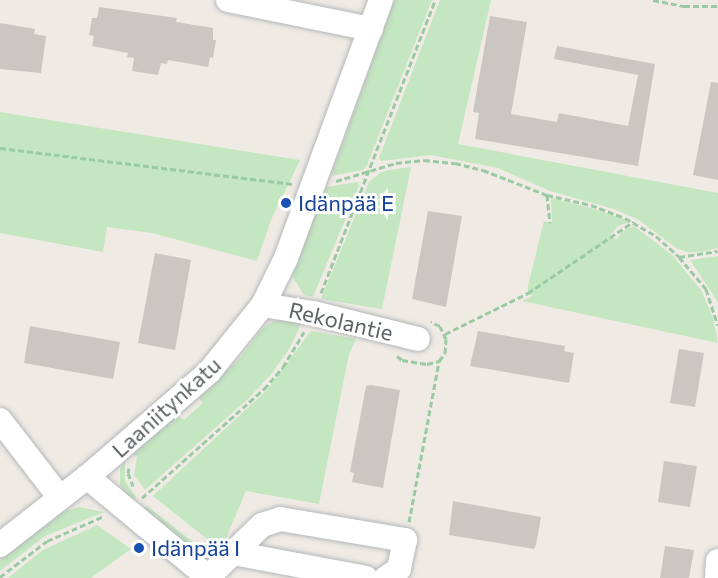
<!DOCTYPE html>
<meta charset="utf-8">
<style>
body{margin:0}
#map{position:relative;width:718px;height:578px;overflow:hidden;background:#efebe4;font-family:Commissioner,sans-serif}
div>[style]{position:absolute}
.green>*{inset:0;background:#c4e6c0}
.building>*{inset:0;background:#cac6c1}
.path>*{height:3px;margin-top:-1.5px;transform-origin:0;background:repeating-linear-gradient(90deg,#9acaa3 0 6px,transparent 0 9px)}
.roads{filter:drop-shadow(0 0 2px #b4b7bb) drop-shadow(0 0 2px #b4b7bb)}
.minor>*{height:24px;margin:-12px;padding:0 12px;transform-origin:12px;border-radius:12px;background:#fff}
.dots>*{width:16px;height:16px;translate:-50% -50%;box-sizing:border-box;border:3px solid #fff;border-radius:50%}
span{translate:-50% -50%;white-space:nowrap;text-align:center;line-height:1.15;-webkit-text-stroke:6px #fff;paint-order:stroke}
.transit-label{font-size:22px;color:#164399}
.left{translate:0 -50%;text-align:left}
.street-label{font-size:22px;color:#5c6165}
</style>
<div id="map">
<div class="green">
<i style="clip-path:polygon(394px 0,432px 0,367px 165px,363px 170px,331px 176px)"></i>
<i style="clip-path:polygon(440px 0,491px 0,458px 144px,718px 193px,718px 248px,701px 252px,687px 252px,676px 248px,639px 220px,614px 209px,550px 191px,498px 168px,431px 155px,381px 161px,379px 158px)"></i>
<i style="clip-path:polygon(0 112px,300px 160px,271px 220px,257px 261px,152px 233px,107px 227px,103px 252px,0 233px)"></i>
<i style="clip-path:polygon(411px 167px,382px 309px,321px 299px,369px 182px,380px 173px,389px 170px)"></i>
<i style="clip-path:polygon(358px 182px,359px 186px,313px 297px,304px 295px,292px 276px,326px 187px)"></i>
<i style="clip-path:polygon(551px 198px,594px 209px,624px 219px,630px 222px,618px 226px,609px 237px,617px 239px,622px 231px,634px 226px,672px 255px,701px 290px,713px 318px,718px 343px,522px 301px,533px 296px,528px 293px,528px 286px,544px 221px,552px 223px)"></i>
<i style="clip-path:polygon(718px 256px,718px 302px,690px 260px)"></i>
<i style="clip-path:polygon(288px 320px,301px 322px,299px 329px,288px 351px,272px 373px,249px 398px,145px 490px,134px 475px,137px 457px,132px 453px,178px 416px,184px 420px,203px 403px,199px 398px,239px 359px,262px 329px,273px 321px)"></i>
<i style="clip-path:polygon(311px 331px,356px 339px,349px 354px,319px 504px,246px 491px,221px 550px,153px 496px,266px 391px)"></i>
<i style="clip-path:polygon(125px 460px,125px 481px,136px 497px,131px 501px,120px 485px,120px 469px)"></i>
<i style="clip-path:polygon(147px 506px,212px 557px,211px 559px,204px 560px,139px 508px)"></i>
<i style="clip-path:polygon(79px 507px,104px 512px,45px 536px,0 571px,0 560px,56px 514px)"></i>
<i style="clip-path:polygon(97px 525px,131px 549px,91px 578px,8px 578px,43px 550px)"></i>
</div>
<div class="building">
<i style="clip-path:polygon(99px 7px,177px 18px,176px 22px,213px 28px,213px 40px,216px 40px,213px 58px,210px 57px,208px 67px,168px 60px,167px 64px,161px 63px,158px 75px,132px 71px,134px 58px,127px 57px,128px 53px,92px 46px,94px 36px,89px 35px,92px 18px,97px 18px)"></i>
<i style="clip-path:polygon(490px 16px,527px 22px,511px 114px,557px 122px,559px 113px,628px 126px,638px 75px,554px 59px,557px 46px,655px 64px,638px 166px,475px 139px,479px 113px,473px 112px)"></i>
<i style="clip-path:polygon(0 23px,35px 29px,34px 34px,46px 36px,41px 73px,0 69px)"></i>
<i style="clip-path:polygon(711px 82px,718px 83px,718px 180px,693px 175px)"></i>
<i style="clip-path:polygon(428px 211px,462px 216px,446px 307px,412px 299px)"></i>
<i style="clip-path:polygon(155px 253px,191px 260px,175px 350px,138px 343px)"></i>
<i style="clip-path:polygon(30px 326px,120px 342px,113px 379px,24px 363px)"></i>
<i style="clip-path:polygon(478px 331px,565px 346px,564px 351px,574px 353px,569px 383px,470px 366px)"></i>
<i style="clip-path:polygon(679px 349px,704px 353px,695px 407px,670px 403px)"></i>
<i style="clip-path:polygon(371px 385px,400px 390px,383px 488px,352px 482px,354px 473px,350px 472px,366px 386px)"></i>
<i style="clip-path:polygon(664px 461px,697px 466px,690px 507px,658px 502px)"></i>
<i style="clip-path:polygon(453px 501px,541px 517px,536px 545px,534px 549px,449px 535px)"></i>
<i style="clip-path:polygon(665px 546px,694px 550px,689px 578px,660px 578px)"></i>
</div>
<div class="path">
<i style="left:653px;top:0;width:32px;rotate:11deg"></i>
<i style="left:684px;top:6px;width:34px"></i>
<i style="left:0;top:148px;width:295px;rotate:7deg"></i>
<i style="left:336px;top:181px;width:63px;rotate:-16.7deg"></i>
<i style="left:396px;top:163px;width:28px;rotate:-6deg"></i>
<i style="left:424px;top:160px;width:31px;rotate:6deg"></i>
<i style="left:455px;top:163px;width:29px;rotate:14deg"></i>
<i style="left:483px;top:170px;width:69px;rotate:21.3deg"></i>
<i style="left:547px;top:195px;width:45px;rotate:12.8deg"></i>
<i style="left:591px;top:205px;width:36px;rotate:21deg"></i>
<i style="left:625px;top:218px;width:36px;rotate:30deg"></i>
<i style="left:656px;top:236px;width:31px;rotate:42deg"></i>
<i style="left:679px;top:257px;width:42px;rotate:49.8deg"></i>
<i style="left:706px;top:289px;width:38px;rotate:72deg"></i>
<i style="left:547px;top:195px;width:28px;rotate:84deg"></i>
<i style="left:679px;top:257px;width:39px;rotate:-9deg"></i>
<i style="left:321px;top:293px;width:314px;rotate:-68.7deg"></i>
<i style="left:445px;top:334px;width:93px;rotate:-26.3deg"></i>
<i style="left:528px;top:293px;width:127px;rotate:-34.1deg"></i>
<i style="left:397px;top:356px;width:6px;rotate:39deg"></i>
<i style="left:402px;top:360px;width:25px;rotate:9deg"></i>
<i style="left:427px;top:364px;width:12px;rotate:-14deg"></i>
<i style="left:439px;top:361px;width:10px;rotate:-53deg"></i>
<i style="left:445px;top:353px;width:14px;rotate:-86deg"></i>
<i style="left:446px;top:339px;width:14px;rotate:-115deg"></i>
<i style="left:440px;top:326px;width:10px;rotate:-156deg"></i>
<i style="left:129px;top:468px;width:5px;rotate:101deg"></i>
<i style="left:128px;top:473px;width:14px;rotate:69deg"></i>
<i style="left:142px;top:498px;width:164px;rotate:-41.8deg"></i>
<i style="left:264px;top:389px;width:29px;rotate:-49deg"></i>
<i style="left:283px;top:367px;width:41px;rotate:-59deg"></i>
<i style="left:409px;top:522px;width:164px;rotate:-79.4deg"></i>
<i style="left:0;top:577px;width:59px;rotate:-37.5deg"></i>
<i style="left:47px;top:541px;width:62px;rotate:-23.7deg"></i>
</div>
<div class="roads">
<div class="minor">
<i style="left:228px;top:0;width:146px;rotate:11.5deg"></i>
<i style="left:263px;top:305px;width:51px;rotate:9.1deg"></i>
<i style="left:313px;top:313px;width:108px;rotate:13.9deg"></i>
<i style="left:0;top:420px;width:98px;rotate:52.4deg"></i>
<i style="left:87px;top:477px;width:158px;rotate:39.6deg"></i>
<i style="left:0;top:545px;width:110px;rotate:-38deg"></i>
<i style="left:87px;top:477px;width:161px;rotate:-40.7deg"></i>
<i style="left:209px;top:372px;width:86px;rotate:-51.1deg"></i>
<i style="left:263px;top:305px;width:52px;rotate:-63.9deg"></i>
<i style="left:286px;top:258px;width:275px;rotate:-69.8deg"></i>
<i style="left:233px;top:553px;width:135px;rotate:10.6deg"></i>
<i style="left:208px;top:577px;width:75px;rotate:-43.9deg"></i>
<i style="left:262px;top:525px;width:19px;rotate:-18deg"></i>
<i style="left:280px;top:519px;width:127px;rotate:9.5deg"></i>
<i style="left:405px;top:540px;width:30px;rotate:102deg"></i>
<i style="left:399px;top:569px;width:16px;rotate:145deg"></i>
<i style="left:717px;top:578px;width:17px;rotate:-87deg"></i>
</div>
</div>
<div class="dots">
<i style="left:286px;top:203px;background:#1a4fb4"></i>
<i style="left:139px;top:548px;background:#1a4fb4"></i>
</div>
<div class="transit-label">
<span class="left" style="left:298px;top:203px">Idänpää E</span>
<span class="left" style="left:151px;top:548px">Idänpää I</span>
</div>
<div class="street-label">
<span style="left:341px;top:321px;rotate:13deg">Rekolantie</span>
<span style="left:166px;top:407px;rotate:-42deg">Laaniitynkatu</span>
</div>
</div>
